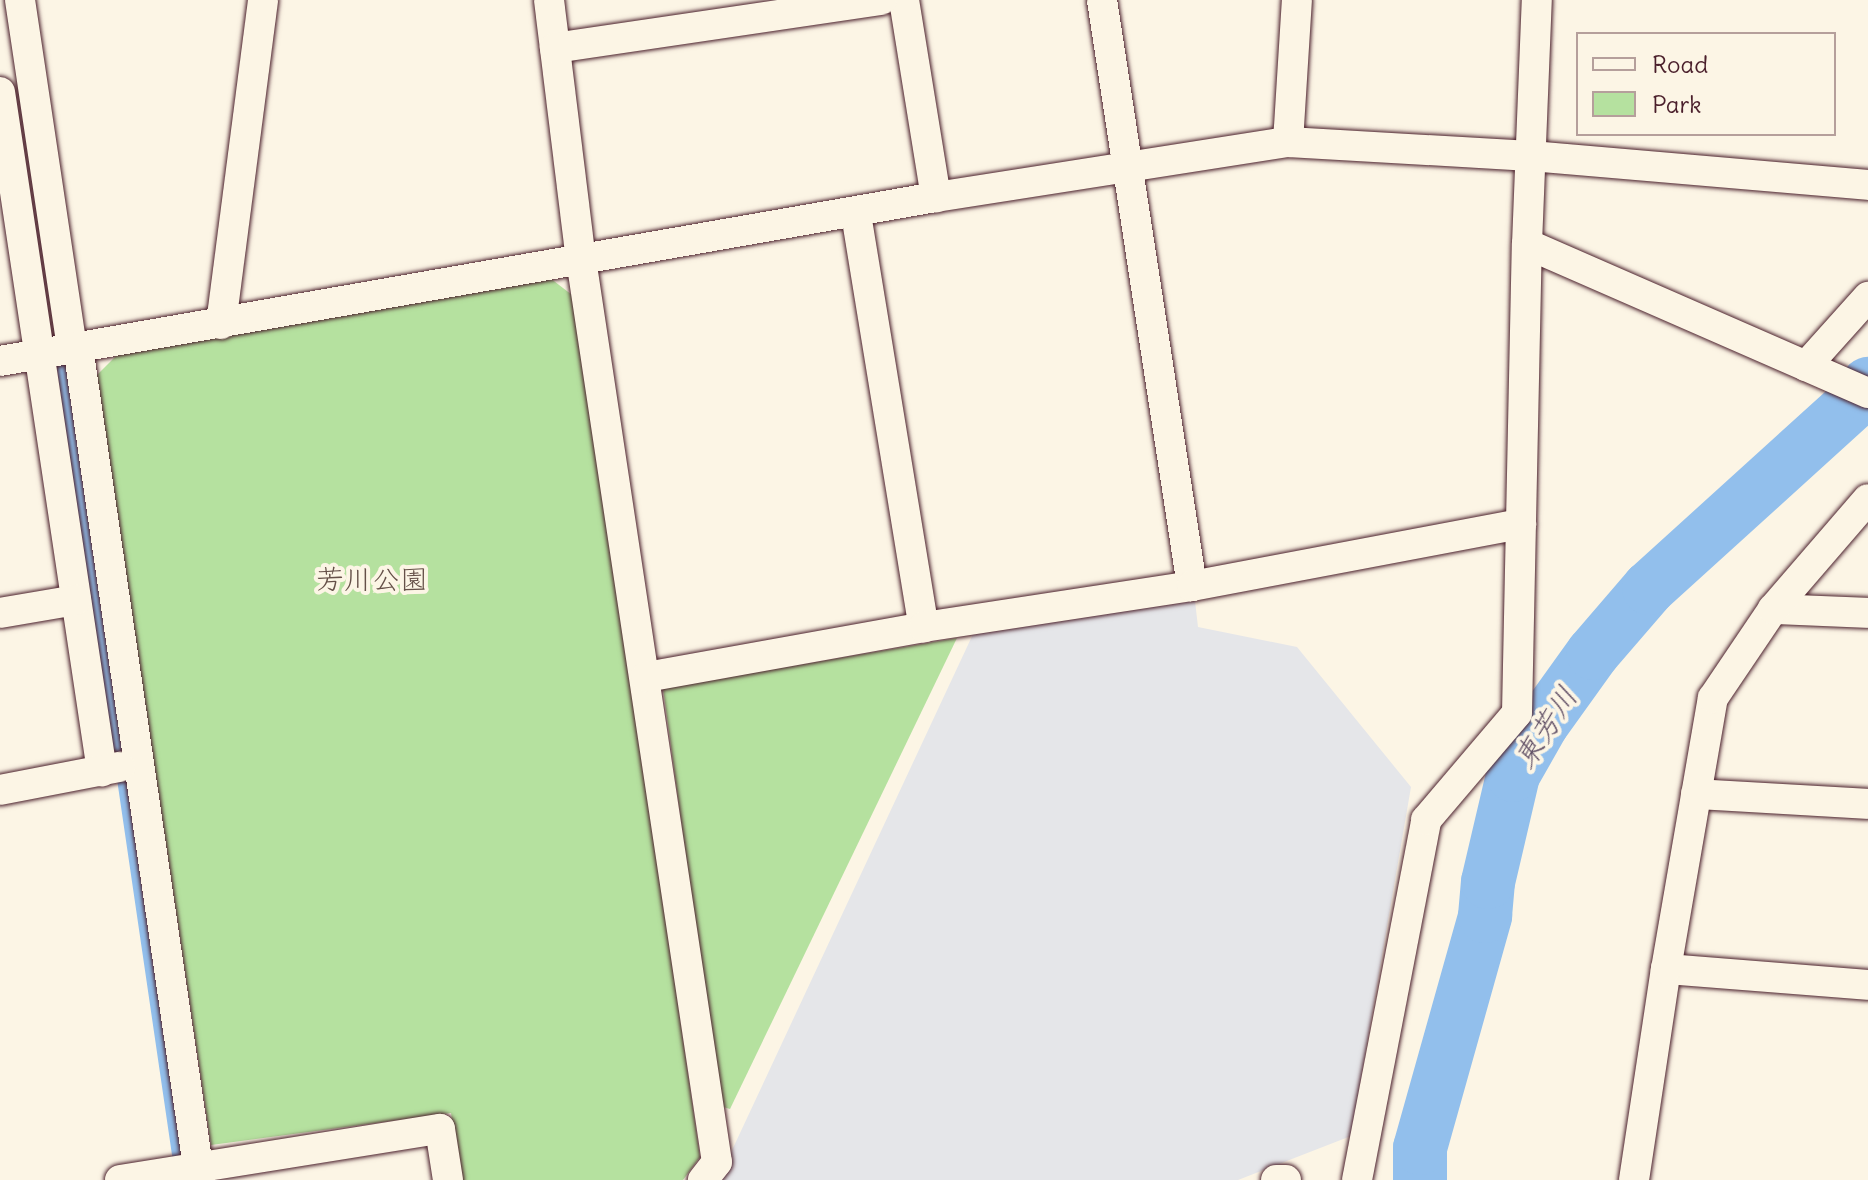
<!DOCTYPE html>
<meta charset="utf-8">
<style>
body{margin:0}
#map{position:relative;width:1868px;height:1180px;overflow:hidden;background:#fcf5e5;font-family:Delius,"Klee One",sans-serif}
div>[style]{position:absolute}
.built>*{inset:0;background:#e5e6e9}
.green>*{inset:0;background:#b5e19f}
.stream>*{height:9px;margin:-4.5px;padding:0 4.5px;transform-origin:4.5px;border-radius:4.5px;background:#92bfec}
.river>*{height:54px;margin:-27px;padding:0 27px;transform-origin:27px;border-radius:27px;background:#92bfec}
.roads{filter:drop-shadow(0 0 2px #4a1f2b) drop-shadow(0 0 2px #4a1f2b)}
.minor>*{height:30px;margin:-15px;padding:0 15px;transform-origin:15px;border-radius:15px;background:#fcf5e5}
span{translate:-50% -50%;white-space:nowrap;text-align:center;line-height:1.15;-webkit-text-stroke:8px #fcf5e5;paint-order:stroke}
.park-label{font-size:28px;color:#655048}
.water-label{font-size:30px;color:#604f65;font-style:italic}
.legend{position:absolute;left:1576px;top:32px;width:260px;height:104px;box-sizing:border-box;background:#fcf5e5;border:2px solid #b59f9b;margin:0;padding:10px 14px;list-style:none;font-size:24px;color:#4a1f2b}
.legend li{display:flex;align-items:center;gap:16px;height:40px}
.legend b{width:40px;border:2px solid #b59f9b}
</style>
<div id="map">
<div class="built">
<i style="clip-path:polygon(1195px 601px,1198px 627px,1297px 647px,1411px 787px,1351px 1136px,1238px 1180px,714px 1180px,726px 1163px,974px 632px)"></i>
</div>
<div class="green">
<i style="clip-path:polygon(550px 278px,576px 298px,700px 1157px,683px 1180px,462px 1180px,451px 1113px,211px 1145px,96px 376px,119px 353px)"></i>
<i style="clip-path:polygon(957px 638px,730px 1109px,720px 1106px,663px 688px)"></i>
</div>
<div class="stream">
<i style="left:59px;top:355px;width:822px;rotate:81.67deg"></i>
</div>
<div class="river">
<i style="left:1420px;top:1180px;width:32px;rotate:-90deg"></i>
<i style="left:1420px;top:1148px;width:241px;rotate:-74.3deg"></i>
<i style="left:1485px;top:916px;width:34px;rotate:-85deg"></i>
<i style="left:1488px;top:882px;width:110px;rotate:-76.8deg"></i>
<i style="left:1513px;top:775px;width:59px;rotate:-60.4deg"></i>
<i style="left:1542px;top:724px;width:87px;rotate:-54.3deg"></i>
<i style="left:1593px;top:653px;width:86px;rotate:-49.3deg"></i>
<i style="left:1649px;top:588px;width:290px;rotate:-42.2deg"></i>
<i style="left:1864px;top:393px;width:10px;rotate:-66deg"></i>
</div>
<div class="roads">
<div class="minor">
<i style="left:20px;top:0;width:352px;rotate:81.5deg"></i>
<i style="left:549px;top:0;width:261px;rotate:83deg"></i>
<i style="left:581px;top:259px;width:913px;rotate:81.44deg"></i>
<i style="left:717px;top:1162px;width:23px;rotate:128deg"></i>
<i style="left:904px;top:0;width:200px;rotate:80.8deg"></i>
<i style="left:1102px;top:0;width:593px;rotate:81.27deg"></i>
<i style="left:555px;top:48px;width:330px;rotate:-8.4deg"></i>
<i style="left:0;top:92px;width:687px;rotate:81.46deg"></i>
<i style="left:1288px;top:142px;width:142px;rotate:-86.4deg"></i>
<i style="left:856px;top:214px;width:419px;rotate:80.7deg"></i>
<i style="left:1527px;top:244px;width:372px;rotate:23.6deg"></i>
<i style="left:221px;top:324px;width:327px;rotate:-82.6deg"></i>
<i style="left:78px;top:347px;width:842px;rotate:81.67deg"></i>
<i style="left:0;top:361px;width:950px;rotate:-9.94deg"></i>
<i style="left:936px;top:197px;width:356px;rotate:-8.9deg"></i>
<i style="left:1288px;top:142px;width:243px;rotate:3.3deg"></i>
<i style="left:1531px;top:156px;width:338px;rotate:4.9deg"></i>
<i style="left:1806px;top:366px;width:93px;rotate:-48.1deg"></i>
<i style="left:1773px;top:609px;width:95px;rotate:2.4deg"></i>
<i style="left:0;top:613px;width:77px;rotate:-9.7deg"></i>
<i style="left:646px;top:677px;width:282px;rotate:-10.2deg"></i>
<i style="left:924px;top:627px;width:271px;rotate:-8.7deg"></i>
<i style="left:1192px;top:586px;width:335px;rotate:-10.7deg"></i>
<i style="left:0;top:790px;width:122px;rotate:-10.9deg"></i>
<i style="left:1696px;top:794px;width:172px;rotate:3.3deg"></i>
<i style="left:1666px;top:969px;width:203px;rotate:4.5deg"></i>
<i style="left:120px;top:1180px;width:324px;rotate:-9.1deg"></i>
<i style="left:440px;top:1129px;width:52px;rotate:81.1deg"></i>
<i style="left:1276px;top:1180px;width:10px"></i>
<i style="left:1357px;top:1180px;width:367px;rotate:-79.1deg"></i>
<i style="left:1426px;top:820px;width:140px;rotate:-49.6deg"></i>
<i style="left:1517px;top:713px;width:469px;rotate:-88.8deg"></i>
<i style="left:1527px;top:244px;width:244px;rotate:-87.7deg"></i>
<i style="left:1634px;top:1180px;width:213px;rotate:-81.4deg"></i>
<i style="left:1666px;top:969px;width:275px;rotate:-80.2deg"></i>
<i style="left:1713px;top:698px;width:107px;rotate:-56deg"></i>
<i style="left:1773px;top:609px;width:145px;rotate:-49.2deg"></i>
</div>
</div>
<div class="park-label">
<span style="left:372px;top:579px">芳川公園</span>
</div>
<div class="water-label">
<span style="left:1545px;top:727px;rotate:-57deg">東芳川</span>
</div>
<ul class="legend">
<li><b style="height:10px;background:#fcf5e5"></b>Road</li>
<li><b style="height:22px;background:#b5e19f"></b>Park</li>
</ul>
</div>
